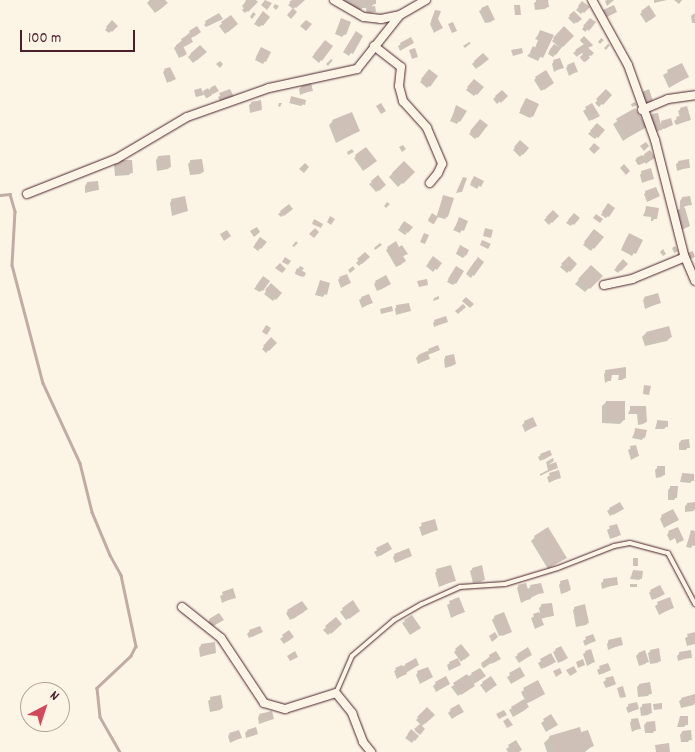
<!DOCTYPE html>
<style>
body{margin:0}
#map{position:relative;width:695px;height:752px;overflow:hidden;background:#fcf5e5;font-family:Dekko,sans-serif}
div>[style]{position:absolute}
.shadow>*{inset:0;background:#0003}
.stream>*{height:2.5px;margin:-1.25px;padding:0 1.25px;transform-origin:1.25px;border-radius:1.25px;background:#c0aca5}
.building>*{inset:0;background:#cfc0b7}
.roads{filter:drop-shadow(0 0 1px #4a1f2b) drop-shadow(0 0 1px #4a1f2b)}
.service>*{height:4px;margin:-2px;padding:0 2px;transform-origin:2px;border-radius:2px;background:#fcf5e5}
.minor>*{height:8px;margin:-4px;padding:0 4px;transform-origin:4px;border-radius:4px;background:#fcf5e5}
span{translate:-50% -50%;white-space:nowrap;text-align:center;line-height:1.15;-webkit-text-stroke:4px #fcf5e5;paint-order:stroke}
.north{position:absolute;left:20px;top:682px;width:50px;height:50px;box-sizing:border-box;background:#fcf5e5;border:1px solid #b59f9b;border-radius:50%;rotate:40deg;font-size:14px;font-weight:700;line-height:20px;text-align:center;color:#4a1f2b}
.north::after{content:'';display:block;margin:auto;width:18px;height:22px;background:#d1495b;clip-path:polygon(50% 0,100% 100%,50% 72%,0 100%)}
.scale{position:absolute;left:20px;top:30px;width:115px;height:22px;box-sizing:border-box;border:2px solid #4a1f2b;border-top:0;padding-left:6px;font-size:15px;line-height:18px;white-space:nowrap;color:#4a1f2b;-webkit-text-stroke:4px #fcf5e5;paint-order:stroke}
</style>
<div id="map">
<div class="shadow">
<i style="clip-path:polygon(150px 0,163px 0,164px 6px,155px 13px,147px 3px)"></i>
<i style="clip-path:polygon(247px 0,256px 2px,245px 13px,242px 10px,244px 8px,242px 6px)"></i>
<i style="clip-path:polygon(294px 0,303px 0,293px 9px,288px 5px)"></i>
<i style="clip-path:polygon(335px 0,374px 0,375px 3px,370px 8px,374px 12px,367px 13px,366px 8px,361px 8px,356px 12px)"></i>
<i style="clip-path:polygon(547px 0,548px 6px,545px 9px,535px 10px,534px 3px,537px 1px)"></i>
<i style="clip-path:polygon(614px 0,607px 6px,605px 1px,607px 0)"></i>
<i style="clip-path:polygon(654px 0,667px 0,654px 3px)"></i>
<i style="clip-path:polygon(674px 0,682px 0,679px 4px)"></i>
<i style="clip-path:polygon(582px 3px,588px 7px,581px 14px,576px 10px)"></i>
<i style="clip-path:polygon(275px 4px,279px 6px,276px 10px,273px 7px)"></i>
<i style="clip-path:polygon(482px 9px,493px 20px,491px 22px,485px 23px,479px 11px)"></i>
<i style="clip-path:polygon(253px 12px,256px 14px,252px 19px,250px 17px)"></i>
<i style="clip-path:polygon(436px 12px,441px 28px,434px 33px,430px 24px)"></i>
<i style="clip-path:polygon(574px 12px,580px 19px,574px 24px,568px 18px)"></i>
<i style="clip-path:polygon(642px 12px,652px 18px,646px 23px,640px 14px)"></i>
<i style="clip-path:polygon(695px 13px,695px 23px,692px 23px,691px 16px)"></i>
<i style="clip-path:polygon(260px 16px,262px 25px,259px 27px,254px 24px)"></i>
<i style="clip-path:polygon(230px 17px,234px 27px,225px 34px,219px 26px)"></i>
<i style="clip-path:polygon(221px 19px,206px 27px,204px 25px,206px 22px)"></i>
<i style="clip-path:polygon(591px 19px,594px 22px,585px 32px,582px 29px)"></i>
<i style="clip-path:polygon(341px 20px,345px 34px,342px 37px,335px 34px)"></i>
<i style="clip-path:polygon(112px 22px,116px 26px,109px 33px,105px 30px)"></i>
<i style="clip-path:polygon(564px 28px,572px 36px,553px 57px,548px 54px,551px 48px,559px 47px,552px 41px)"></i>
<i style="clip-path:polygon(541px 31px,552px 36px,538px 61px,527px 56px,535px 48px,538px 40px,535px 39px)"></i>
<i style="clip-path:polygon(190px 32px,197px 34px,190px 39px,189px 44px,182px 48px,183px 56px,179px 58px,174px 48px)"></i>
<i style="clip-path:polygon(356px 33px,362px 36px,349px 56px,343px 52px)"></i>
<i style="clip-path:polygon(584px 37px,592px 45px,587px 49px,592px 53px,584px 62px,580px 58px,584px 55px,581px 52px,577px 57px,573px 53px,585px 45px,580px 41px)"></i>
<i style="clip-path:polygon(601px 38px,604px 40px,600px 44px,598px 42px)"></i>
<i style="clip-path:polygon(469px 42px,471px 43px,465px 48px,463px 46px)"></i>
<i style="clip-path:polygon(412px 43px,400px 51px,398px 46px,401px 44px)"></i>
<i style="clip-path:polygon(323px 44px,321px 60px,319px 63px,312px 57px)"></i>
<i style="clip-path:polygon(608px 44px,610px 45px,606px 50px,604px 48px)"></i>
<i style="clip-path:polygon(200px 46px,205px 52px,193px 63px,188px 57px)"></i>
<i style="clip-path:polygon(261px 48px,265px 61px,263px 64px,255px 60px)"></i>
<i style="clip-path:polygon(483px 54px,487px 59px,476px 69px,472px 64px)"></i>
<i style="clip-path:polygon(331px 59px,333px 60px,328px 66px,326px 64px)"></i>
<i style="clip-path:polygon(220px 61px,223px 64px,220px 68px,216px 64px)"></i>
<i style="clip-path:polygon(554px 61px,562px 67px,554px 72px,552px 64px)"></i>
<i style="clip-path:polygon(681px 65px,687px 77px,669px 88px,663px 75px)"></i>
<i style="clip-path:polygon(568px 66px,577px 71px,569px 76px,566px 68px)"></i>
<i style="clip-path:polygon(165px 70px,174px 79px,167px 83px,163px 72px)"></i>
<i style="clip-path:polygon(427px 73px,429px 86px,427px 88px,420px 82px)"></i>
<i style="clip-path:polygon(536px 78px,550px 85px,541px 91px,534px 80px)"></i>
<i style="clip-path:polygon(472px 83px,476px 94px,474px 96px,466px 90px)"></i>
<i style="clip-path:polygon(215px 87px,216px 91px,210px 96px,206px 98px,203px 93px,196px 97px,195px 92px,202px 93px)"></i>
<i style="clip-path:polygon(301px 87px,312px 90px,300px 95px,299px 89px)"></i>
<i style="clip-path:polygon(229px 90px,221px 103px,218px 97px)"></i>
<i style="clip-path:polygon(502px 91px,506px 96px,497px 104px,493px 99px)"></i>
<i style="clip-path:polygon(606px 91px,610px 95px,599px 107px,595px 103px)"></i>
<i style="clip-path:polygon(643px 93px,651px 101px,645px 105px,641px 95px)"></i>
<i style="clip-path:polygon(292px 98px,303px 104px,301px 106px,289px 103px)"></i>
<i style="clip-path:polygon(526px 100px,532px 116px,530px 118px,519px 113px)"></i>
<i style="clip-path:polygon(635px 102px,637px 105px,632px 107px,631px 104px)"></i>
<i style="clip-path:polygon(252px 103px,261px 110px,250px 113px,249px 105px)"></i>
<i style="clip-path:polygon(279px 103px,282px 103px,280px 107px,278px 106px)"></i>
<i style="clip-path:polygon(592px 105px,596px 118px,589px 121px,583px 111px)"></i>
<i style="clip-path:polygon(457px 106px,465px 111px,457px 124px,450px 121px)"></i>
<i style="clip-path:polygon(681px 109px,689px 120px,676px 125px,674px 121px,680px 117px,678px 111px)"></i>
<i style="clip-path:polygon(635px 110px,645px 126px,623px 141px,613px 124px)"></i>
<i style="clip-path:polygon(652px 115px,659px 125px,662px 122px,672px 125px,653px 133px,650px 118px)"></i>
<i style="clip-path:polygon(333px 121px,359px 131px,336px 143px,329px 125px)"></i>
<i style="clip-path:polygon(478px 123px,477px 137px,475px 139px,469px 134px)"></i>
<i style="clip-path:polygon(597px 125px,603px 130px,595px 139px,588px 134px)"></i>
<i style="clip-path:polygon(520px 142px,527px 148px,520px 157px,513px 150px)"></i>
<i style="clip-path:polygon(403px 145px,406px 149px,402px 152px,399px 147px)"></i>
<i style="clip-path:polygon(352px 149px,354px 152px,348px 155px,347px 152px)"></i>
<i style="clip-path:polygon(650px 152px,653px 158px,646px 164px,645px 162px,638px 165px,635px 160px)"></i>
<i style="clip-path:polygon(356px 156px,373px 163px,363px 171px,354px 158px)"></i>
<i style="clip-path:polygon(158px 157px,170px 167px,168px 169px,157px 171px,156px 160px)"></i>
<i style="clip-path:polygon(191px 161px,203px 172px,200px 174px,190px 175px,188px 164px)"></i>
<i style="clip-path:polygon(117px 162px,131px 173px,129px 175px,115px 176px,114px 164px)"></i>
<i style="clip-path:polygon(404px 162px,413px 172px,398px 187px,389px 177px)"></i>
<i style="clip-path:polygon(679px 162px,689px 167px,677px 171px,676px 164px)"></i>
<i style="clip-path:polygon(642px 172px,653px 178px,642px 183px,640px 175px)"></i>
<i style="clip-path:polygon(463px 178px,465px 179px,461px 192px,456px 193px)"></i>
<i style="clip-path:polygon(472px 180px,482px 181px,477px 189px,470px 185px)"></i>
<i style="clip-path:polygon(372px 182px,382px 188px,376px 192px,369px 184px)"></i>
<i style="clip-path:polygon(87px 183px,97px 190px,85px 193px,85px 186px)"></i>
<i style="clip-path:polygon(646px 192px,659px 196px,647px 202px,644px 194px)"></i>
<i style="clip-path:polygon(443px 197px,447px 217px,445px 219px,437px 217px,433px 224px,428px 221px,432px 215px,436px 218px)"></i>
<i style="clip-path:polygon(682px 198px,690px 204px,684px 207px,689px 226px,679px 231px,680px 201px)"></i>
<i style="clip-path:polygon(172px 200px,187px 211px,172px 216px,170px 203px)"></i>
<i style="clip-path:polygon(387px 202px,390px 204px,386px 208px,384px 206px)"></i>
<i style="clip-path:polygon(606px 207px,608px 216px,606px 218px,601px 215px)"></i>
<i style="clip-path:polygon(647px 207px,658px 209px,653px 221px,651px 221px,651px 217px,643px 216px)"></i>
<i style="clip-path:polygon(289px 211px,281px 217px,278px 214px,281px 212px)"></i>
<i style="clip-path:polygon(553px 211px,557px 216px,549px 225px,544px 220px)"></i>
<i style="clip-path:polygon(574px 214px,578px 218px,571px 226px,566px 223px)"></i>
<i style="clip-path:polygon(460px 219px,467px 222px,460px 233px,453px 230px)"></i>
<i style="clip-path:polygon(402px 225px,407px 233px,405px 235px,398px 230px)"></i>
<i style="clip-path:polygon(592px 233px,593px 248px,591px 251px,583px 245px)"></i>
<i style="clip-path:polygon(627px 237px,641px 240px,632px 256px,621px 250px)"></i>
<i style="clip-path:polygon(258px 241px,265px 242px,258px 251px,253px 247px)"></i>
<i style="clip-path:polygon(296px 241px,298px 243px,294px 247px,292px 246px)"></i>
<i style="clip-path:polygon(380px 243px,382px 245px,375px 250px,374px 248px)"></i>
<i style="clip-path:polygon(675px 246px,678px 251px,674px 253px,672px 248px)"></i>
<i style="clip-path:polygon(388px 248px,399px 248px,406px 253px,402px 257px,402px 264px,396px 267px,386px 250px)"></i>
<i style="clip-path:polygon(458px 249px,465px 256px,463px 258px,456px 254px)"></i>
<i style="clip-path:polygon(663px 249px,666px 254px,663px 256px,660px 252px)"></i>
<i style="clip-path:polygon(365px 254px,368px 257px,359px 266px,356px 263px)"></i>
<i style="clip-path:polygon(569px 258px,575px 264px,567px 273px,560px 267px)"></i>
<i style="clip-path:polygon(431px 260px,440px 263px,433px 272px,426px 266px)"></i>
<i style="clip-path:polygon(475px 261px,473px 275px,471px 278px,466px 274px)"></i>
<i style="clip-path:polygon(623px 261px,626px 264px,618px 273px,614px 270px)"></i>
<i style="clip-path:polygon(300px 266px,304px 268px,301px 272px,302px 277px,295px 274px)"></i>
<i style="clip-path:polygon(353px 266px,355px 269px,350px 273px,348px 270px)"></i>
<i style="clip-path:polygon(591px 267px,601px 276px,585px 292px,575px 284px)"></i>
<i style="clip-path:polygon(456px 268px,455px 283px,453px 285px,447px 282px)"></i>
<i style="clip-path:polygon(340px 278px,350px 283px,341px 288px,338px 280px)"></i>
<i style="clip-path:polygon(261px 280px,262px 290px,260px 292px,254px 289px)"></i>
<i style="clip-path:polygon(320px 281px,325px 294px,323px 297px,315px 295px)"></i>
<i style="clip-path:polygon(376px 282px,387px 286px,377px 291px,374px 284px)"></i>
<i style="clip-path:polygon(271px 285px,280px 293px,273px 301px,264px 294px)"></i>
<i style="clip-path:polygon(439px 296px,439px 299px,433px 301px,434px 298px)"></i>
<i style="clip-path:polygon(362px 298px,371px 303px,362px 308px,359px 300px)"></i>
<i style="clip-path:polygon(645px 298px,659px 303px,645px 309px,643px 300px)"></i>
<i style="clip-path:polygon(397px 306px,409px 311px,396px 315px,395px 309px)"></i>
<i style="clip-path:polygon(435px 321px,446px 321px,434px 327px,433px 323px)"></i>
<i style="clip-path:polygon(646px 333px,671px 337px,667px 341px,645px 346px,642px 337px)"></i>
<i style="clip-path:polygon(271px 339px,275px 343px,266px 353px,262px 349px)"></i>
<i style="clip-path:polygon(438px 346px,438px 350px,427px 355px,428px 359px,418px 364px,416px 358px,418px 356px)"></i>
<i style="clip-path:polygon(446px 357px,455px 364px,452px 366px,445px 368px,444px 359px)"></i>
<i style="clip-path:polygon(625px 369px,625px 378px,622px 380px,618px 380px,619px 375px,611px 375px,610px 380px,605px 383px,604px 374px,606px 371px)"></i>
<i style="clip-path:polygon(606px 402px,624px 420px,620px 424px,602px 423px,602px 406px)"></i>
<i style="clip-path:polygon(631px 407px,645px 407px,646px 422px,643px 424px,638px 425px,637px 414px,628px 414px)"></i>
<i style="clip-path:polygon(525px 422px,535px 426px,525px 432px,522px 425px)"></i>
<i style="clip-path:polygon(657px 422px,667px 426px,664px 429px,655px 429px)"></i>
<i style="clip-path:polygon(636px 429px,644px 437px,642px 440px,632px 438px)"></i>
<i style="clip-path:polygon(681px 441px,688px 447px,686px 450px,679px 450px,679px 443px)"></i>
<i style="clip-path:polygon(635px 446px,638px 456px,631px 460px,628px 450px)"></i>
<i style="clip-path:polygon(541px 455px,551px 455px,540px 461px,538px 457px)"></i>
<i style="clip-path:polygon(553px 458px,554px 461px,548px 465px,555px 464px,556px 468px,540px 476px,540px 474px,548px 470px,546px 462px)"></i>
<i style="clip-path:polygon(658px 467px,664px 475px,661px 477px,656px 478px,655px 470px)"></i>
<i style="clip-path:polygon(558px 471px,560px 477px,549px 483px,547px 477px)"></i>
<i style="clip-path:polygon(682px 474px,693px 480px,690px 483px,680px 482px)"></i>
<i style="clip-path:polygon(671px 487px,676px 497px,674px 500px,668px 500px,668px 490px)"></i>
<i style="clip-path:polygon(695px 503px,694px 511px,685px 512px,685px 506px,687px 504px)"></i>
<i style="clip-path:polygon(610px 509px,622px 509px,610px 516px,607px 511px)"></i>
<i style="clip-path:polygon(662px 516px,677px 520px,664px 528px,660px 519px)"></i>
<i style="clip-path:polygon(434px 521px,437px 530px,422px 536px,419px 527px)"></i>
<i style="clip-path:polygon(616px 525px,620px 535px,610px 539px,607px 530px)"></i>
<i style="clip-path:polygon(691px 531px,695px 532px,695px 541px,691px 548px,686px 547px)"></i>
<i style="clip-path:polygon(669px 532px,682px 540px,677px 544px,675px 538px,670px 541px,667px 535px)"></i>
<i style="clip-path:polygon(535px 537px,565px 558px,548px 569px,531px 541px)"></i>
<i style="clip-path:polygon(387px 544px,388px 551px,377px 557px,374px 552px)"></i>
<i style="clip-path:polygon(395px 555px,410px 556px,395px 563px,393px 557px)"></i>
<i style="clip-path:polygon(473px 569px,484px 579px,481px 582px,473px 583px,470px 571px)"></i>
<i style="clip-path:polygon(437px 571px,454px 581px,439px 587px,435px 573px)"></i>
<i style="clip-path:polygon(633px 571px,641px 578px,639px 580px,630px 579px)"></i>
<i style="clip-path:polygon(604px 581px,617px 584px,602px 589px,601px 583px)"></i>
<i style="clip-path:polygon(561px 582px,570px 590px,567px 592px,561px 594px,559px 585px)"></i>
<i style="clip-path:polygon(630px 584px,637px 584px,637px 587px,630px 587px)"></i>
<i style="clip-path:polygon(519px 586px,527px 590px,531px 586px,542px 592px,521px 603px,517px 588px)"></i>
<i style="clip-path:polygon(232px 590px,234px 597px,222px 603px,220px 596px)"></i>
<i style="clip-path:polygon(651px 591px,661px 596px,652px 600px,649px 593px)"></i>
<i style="clip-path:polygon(458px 599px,463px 612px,451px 618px,447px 605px)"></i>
<i style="clip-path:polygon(352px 602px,356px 613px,346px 620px,340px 612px)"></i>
<i style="clip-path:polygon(658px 604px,672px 608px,659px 615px,655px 606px)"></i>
<i style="clip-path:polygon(542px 605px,552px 616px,540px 619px,543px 625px,535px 629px,531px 618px,540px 613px,539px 608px)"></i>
<i style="clip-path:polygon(575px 608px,588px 623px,586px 625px,576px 627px,573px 610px)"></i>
<i style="clip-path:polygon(288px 611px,304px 612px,290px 620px,286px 613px)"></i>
<i style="clip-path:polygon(495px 617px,511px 632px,509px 633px,499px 636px,492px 620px)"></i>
<i style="clip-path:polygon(336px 619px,340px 624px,328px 635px,323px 630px)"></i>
<i style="clip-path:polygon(210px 620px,222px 620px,210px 628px,208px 622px)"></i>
<i style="clip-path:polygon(405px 621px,417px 630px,410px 635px,402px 623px)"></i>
<i style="clip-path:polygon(250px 631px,261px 632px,249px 638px,247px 634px)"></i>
<i style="clip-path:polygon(289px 632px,290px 639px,284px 644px,280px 639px)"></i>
<i style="clip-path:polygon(695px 633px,695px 644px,687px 646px,685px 638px)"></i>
<i style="clip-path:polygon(592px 635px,595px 640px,585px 646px,583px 641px)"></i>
<i style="clip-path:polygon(609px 641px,622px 644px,608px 650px,607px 644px)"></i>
<i style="clip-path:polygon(201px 645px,215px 653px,200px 657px,199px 648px)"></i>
<i style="clip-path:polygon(461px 646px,468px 655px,461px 662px,454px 652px)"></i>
<i style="clip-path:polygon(561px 647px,564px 660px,558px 663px,553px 652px)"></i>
<i style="clip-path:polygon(527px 649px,531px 655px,519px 663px,515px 657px)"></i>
<i style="clip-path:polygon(651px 651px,660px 661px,657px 663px,650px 664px,648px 653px)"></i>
<i style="clip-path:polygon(586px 652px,594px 662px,587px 666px,583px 654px)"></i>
<i style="clip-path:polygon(680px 653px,691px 657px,678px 661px,677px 656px)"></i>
<i style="clip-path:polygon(638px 654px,647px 662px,645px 664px,639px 666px,636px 656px)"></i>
<i style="clip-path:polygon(551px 655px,552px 664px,541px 669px,538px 663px)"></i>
<i style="clip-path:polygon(490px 656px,497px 661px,491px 664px,490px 662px,483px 668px,481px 665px)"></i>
<i style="clip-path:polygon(415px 660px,418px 665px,397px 679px,394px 671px)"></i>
<i style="clip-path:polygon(450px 663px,459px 665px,449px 671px,447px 665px)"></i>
<i style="clip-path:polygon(607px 664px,610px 670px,599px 675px,597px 670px)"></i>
<i style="clip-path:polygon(520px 669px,524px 676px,511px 684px,507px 677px)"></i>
<i style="clip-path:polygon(418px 672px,432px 677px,420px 684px,416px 675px)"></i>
<i style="clip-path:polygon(472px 674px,482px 678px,458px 696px,451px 687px)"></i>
<i style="clip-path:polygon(606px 680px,615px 684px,606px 688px,603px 682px)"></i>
<i style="clip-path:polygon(538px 682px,544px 694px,526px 704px,527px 707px,525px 710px,513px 717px,509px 710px,525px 700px,521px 692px)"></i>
<i style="clip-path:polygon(436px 683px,449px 684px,436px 692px,433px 686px)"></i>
<i style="clip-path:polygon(483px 683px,493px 687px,486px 693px,480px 685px)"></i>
<i style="clip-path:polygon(639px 685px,650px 693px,648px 696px,638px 697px,637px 687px)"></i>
<i style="clip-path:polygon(695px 698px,694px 705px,681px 708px,679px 701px,682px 699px)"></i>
<i style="clip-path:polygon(211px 699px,222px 708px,220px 710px,210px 712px,208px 701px)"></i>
<i style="clip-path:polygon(629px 705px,638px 709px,628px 713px,626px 708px)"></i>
<i style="clip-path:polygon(643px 705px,651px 713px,648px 715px,641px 716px,640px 708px)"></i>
<i style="clip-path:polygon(427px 709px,433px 715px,421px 727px,423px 729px,419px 734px,415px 731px,421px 725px,416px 720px)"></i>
<i style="clip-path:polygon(451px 710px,462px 712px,452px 719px,448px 713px)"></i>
<i style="clip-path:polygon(260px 715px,273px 719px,259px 724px,258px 717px)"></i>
<i style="clip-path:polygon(551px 716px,556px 725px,546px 732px,541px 723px)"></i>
<i style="clip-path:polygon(680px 717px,687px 724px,684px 727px,677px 727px)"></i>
<i style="clip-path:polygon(632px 720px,639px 728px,632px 732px,630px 723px)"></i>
<i style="clip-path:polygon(646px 723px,655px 730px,653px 733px,645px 733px,644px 725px)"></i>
<i style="clip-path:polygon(247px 731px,257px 734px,246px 738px,245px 733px)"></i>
<i style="clip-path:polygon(682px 732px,690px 739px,688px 742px,681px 742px,680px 735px)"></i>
<i style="clip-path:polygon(230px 734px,240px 738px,230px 743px,228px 736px)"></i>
<i style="clip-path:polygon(409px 734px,414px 740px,412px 743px,405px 738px)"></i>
<i style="clip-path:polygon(550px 737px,592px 746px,585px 752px,547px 752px,544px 743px)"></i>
<i style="clip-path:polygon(515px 742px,518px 752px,508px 752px,506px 749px)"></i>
</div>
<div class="stream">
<i style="left:0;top:195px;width:10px;rotate:-6deg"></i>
<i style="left:10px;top:194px;width:18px;rotate:74deg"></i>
<i style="left:15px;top:211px;width:54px;rotate:93.2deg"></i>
<i style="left:12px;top:265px;width:122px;rotate:75.3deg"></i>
<i style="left:43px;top:383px;width:88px;rotate:65.2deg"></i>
<i style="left:80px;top:463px;width:50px;rotate:76.2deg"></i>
<i style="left:92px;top:512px;width:47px;rotate:67.3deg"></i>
<i style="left:110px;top:555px;width:23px;rotate:61deg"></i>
<i style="left:121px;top:575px;width:73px;rotate:78.1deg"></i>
<i style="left:136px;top:646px;width:11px;rotate:117deg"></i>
<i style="left:131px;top:656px;width:47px;rotate:136.7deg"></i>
<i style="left:97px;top:688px;width:29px;rotate:84deg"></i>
<i style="left:100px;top:717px;width:40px;rotate:60.3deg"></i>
</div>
<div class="building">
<i style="clip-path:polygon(149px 0,165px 0,168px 3px,158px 11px)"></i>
<i style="clip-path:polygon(246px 0,256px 0,258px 2px,248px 12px,243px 7px)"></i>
<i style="clip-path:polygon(265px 0,272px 3px,267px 10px,261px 5px)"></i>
<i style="clip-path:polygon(292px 0,305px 0,296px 8px,289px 2px)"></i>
<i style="clip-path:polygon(342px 0,361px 0,362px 9px,357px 10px)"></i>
<i style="clip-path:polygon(364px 0,376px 0,376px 4px,365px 6px)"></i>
<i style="clip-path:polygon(536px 0,548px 0,549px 7px,537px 9px)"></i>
<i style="clip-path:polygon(582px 1px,590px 7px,584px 13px,578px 6px)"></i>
<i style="clip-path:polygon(488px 5px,495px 20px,488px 21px,481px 8px)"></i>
<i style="clip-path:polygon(514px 5px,520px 5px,521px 15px,515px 15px)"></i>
<i style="clip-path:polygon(614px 5px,617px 12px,607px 17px,603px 10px)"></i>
<i style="clip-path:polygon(649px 5px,656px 16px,649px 21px,641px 11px)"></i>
<i style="clip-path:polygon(375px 6px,376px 12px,367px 13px,366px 7px)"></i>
<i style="clip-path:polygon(293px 8px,297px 12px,291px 19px,287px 15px)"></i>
<i style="clip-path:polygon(435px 10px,441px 11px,438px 19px,443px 28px,437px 31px,431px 21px)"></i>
<i style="clip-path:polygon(263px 11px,270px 17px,263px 26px,256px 21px)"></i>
<i style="clip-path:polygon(574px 11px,582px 19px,577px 23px,569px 15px)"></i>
<i style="clip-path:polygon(219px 13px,223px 19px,208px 26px,205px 21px)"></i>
<i style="clip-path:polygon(231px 15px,238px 24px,228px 32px,221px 22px)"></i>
<i style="clip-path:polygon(341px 18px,351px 22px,346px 35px,336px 32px)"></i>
<i style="clip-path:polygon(590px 18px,596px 22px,589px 31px,583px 26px)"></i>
<i style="clip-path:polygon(112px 20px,118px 26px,112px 32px,106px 27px)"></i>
<i style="clip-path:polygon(306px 20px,312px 24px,306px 31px,300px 26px)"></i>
<i style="clip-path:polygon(453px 22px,457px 31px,452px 33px,448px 24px)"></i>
<i style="clip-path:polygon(197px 26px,201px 32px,194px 37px,189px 31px)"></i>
<i style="clip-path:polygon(564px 26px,574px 36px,563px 47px,553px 38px)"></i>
<i style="clip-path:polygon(540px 30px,554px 35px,543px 58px,530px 52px,533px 46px,536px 48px,541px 36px,538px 35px)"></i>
<i style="clip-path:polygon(356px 31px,363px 36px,353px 54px,345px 49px)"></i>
<i style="clip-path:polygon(189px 34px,193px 42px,185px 46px,181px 39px)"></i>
<i style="clip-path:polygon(584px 36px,593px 45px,591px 47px,580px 40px)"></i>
<i style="clip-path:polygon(411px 37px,414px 43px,403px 49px,400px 43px)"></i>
<i style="clip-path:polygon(325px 40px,333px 46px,322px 61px,314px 54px)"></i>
<i style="clip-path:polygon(181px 42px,187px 54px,182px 57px,176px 45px)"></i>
<i style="clip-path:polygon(554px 44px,561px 48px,556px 55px,549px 51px)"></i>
<i style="clip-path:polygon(584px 44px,594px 53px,591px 56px,584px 50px,580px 55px,575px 50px)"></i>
<i style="clip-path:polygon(200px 45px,207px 52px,196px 61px,190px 54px)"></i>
<i style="clip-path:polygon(261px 47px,271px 52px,266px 62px,256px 57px)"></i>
<i style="clip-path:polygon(415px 48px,418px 57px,412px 59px,409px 50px)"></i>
<i style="clip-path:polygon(522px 48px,523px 53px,513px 56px,511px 50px)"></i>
<i style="clip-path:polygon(585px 52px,590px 58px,585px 62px,580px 57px)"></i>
<i style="clip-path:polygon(483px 53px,489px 59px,479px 67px,474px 61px)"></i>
<i style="clip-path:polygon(560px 58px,564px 68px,557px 70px,553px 60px)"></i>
<i style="clip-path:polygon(574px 62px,578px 72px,571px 74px,567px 65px)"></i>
<i style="clip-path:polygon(682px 63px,689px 77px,673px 85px,667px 70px)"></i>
<i style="clip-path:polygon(170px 67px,176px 79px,170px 82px,164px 69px)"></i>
<i style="clip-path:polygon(429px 69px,438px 76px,430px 87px,421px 79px)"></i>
<i style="clip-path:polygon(546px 70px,554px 83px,544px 90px,535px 77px)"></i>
<i style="clip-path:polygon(474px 79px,484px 87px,477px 95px,467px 87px)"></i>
<i style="clip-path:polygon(311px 83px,313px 91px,303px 93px,301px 86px)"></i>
<i style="clip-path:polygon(215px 85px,219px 91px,213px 94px,210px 88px)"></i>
<i style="clip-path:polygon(201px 88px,204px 95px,196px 97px,194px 90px)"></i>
<i style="clip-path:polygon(208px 88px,212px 95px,207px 98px,203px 91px)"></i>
<i style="clip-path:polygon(230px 89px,234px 97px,223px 102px,219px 93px)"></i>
<i style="clip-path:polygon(606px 89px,612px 95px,603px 105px,596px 99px)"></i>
<i style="clip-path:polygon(649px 89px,653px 101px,648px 103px,642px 92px)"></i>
<i style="clip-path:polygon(502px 90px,508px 96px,501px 103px,495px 96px)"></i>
<i style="clip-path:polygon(291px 96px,306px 100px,305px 105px,290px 101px)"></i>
<i style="clip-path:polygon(526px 98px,539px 104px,533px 117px,520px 110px)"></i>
<i style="clip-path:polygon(261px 100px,262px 110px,252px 111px,251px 102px)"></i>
<i style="clip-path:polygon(381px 103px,386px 111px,381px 114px,376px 106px)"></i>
<i style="clip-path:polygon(592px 103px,600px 116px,592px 120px,585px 107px)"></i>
<i style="clip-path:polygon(456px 105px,467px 111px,460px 122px,452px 118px)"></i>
<i style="clip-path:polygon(687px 106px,691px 120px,678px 124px,676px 117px,682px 115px,680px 108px)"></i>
<i style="clip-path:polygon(635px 108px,647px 127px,627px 138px,616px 119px)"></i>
<i style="clip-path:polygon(352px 112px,360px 131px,340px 140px,332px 120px)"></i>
<i style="clip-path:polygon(658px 113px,662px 130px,655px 131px,651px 114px)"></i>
<i style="clip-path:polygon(671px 118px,673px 125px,664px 129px,661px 121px)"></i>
<i style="clip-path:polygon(480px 119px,488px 125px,478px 138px,470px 131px)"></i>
<i style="clip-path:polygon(597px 123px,605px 130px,598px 138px,590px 131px)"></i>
<i style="clip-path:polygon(520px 140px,529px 148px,523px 155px,514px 147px)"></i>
<i style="clip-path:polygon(646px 142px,649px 146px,644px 151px,640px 146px)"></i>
<i style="clip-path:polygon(594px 143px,600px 148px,594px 154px,589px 149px)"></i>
<i style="clip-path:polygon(366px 147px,377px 161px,366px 169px,355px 155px)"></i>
<i style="clip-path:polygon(650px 150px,655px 158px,648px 162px,644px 154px)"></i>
<i style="clip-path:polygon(170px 155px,171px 167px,159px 169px,158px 156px)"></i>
<i style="clip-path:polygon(642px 155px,646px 162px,639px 165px,636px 158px)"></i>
<i style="clip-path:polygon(202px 159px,204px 172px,192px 173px,190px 160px)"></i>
<i style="clip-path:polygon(689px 159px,690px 168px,680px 169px,678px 161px)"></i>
<i style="clip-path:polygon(116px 160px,132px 160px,133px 173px,117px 174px)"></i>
<i style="clip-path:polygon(404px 161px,415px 172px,403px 184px,392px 173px)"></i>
<i style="clip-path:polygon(305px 163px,309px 167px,304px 173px,299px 169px)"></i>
<i style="clip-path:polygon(624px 164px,630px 171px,626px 175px,620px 168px)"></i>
<i style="clip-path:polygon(651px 168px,654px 179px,644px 182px,641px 171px)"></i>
<i style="clip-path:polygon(378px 175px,386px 185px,379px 191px,371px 181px)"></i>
<i style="clip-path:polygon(474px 176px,484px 181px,481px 187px,471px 182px)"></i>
<i style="clip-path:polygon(463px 177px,467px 178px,462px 192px,457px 191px)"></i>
<i style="clip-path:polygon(98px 181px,99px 190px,87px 191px,87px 182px)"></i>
<i style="clip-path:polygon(656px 187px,660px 196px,649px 201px,645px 191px)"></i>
<i style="clip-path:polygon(443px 195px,454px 198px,448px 217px,438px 214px)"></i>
<i style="clip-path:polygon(185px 196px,188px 211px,175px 214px,171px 199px)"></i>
<i style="clip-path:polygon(690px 196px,692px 205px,683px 206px,682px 197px)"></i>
<i style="clip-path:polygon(608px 203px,615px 208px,609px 217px,602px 212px)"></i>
<i style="clip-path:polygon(289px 204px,293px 209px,284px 216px,280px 211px)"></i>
<i style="clip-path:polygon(646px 206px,659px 208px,657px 219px,653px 219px,653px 215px,645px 213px)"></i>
<i style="clip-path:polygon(685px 208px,690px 226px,681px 230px,676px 210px)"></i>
<i style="clip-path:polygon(553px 210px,559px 216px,552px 223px,546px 217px)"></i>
<i style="clip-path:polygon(432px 213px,438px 217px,434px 224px,428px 220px)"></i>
<i style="clip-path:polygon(574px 213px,580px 218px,574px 225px,568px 220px)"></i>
<i style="clip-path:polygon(596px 214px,603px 219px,600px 223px,593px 218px)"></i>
<i style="clip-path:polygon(330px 216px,335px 219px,331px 225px,327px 222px)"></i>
<i style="clip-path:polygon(459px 217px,468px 221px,464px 231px,455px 228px)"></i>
<i style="clip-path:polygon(314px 219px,323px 224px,321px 228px,312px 224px)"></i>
<i style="clip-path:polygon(404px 221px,413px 227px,408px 233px,400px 227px)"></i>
<i style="clip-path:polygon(257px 227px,260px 232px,254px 237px,250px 231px)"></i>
<i style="clip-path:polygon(315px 228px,319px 232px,314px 238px,309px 234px)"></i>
<i style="clip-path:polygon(485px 228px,493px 230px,491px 238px,483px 236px)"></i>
<i style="clip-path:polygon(594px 229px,604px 237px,594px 249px,584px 242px)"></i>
<i style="clip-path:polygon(227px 230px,231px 236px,224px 241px,220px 234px)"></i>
<i style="clip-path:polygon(424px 233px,429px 235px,425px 244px,420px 242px)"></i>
<i style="clip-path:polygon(629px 233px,643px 240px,636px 254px,622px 248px)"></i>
<i style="clip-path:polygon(260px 237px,267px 242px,261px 249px,255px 244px)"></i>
<i style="clip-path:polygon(482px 240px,491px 244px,488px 249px,480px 245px)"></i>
<i style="clip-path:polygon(396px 241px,399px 247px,402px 245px,408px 254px,403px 256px,406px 261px,398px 266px,387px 247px)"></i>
<i style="clip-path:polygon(460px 245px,469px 250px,466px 256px,457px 252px)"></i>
<i style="clip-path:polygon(693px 251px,695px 257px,690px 259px,687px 253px)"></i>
<i style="clip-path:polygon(365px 252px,370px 257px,362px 264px,357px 259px)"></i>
<i style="clip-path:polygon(433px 256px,442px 263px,437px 270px,428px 263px)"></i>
<i style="clip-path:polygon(569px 256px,577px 264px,570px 272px,561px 264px)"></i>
<i style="clip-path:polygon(285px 257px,291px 261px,288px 265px,282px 262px)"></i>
<i style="clip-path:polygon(478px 257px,484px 262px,474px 276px,468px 271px)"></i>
<i style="clip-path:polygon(623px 259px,628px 264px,621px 271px,616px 267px)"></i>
<i style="clip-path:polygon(280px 263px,286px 269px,282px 273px,275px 268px)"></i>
<i style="clip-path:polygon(591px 265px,603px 276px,590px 289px,578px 279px)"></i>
<i style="clip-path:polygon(456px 266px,464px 271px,456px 284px,448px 279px)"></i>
<i style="clip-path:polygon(297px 268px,306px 273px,304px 277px,295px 273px)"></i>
<i style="clip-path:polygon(347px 274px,351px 283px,343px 286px,339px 277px)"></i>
<i style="clip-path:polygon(386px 275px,391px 284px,380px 290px,375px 281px)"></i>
<i style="clip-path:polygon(263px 276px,270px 281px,263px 291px,256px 286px)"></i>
<i style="clip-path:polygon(427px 279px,428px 285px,419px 287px,417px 281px)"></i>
<i style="clip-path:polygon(320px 280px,330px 283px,327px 295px,317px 292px)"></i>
<i style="clip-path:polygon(271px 283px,282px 293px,276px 300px,265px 290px)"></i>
<i style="clip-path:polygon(658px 293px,661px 303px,648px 307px,644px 297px)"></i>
<i style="clip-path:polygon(369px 294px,373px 303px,364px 306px,361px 297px)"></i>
<i style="clip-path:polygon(466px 297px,474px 304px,470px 308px,462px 301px)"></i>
<i style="clip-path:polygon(409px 303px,411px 311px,398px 314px,396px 305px)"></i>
<i style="clip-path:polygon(463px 304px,466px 307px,458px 314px,455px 311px)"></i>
<i style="clip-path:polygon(392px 306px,393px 311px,381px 314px,380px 309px)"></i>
<i style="clip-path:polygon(446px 316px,448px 322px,436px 326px,434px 320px)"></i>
<i style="clip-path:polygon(266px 325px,271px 328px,267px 335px,262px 332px)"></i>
<i style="clip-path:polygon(669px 326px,672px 337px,649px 343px,646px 332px)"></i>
<i style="clip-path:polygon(271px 337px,277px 343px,269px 351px,263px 346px)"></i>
<i style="clip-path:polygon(438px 345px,440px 350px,430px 354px,428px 349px)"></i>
<i style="clip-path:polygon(427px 351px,430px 359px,421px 362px,418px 355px)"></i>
<i style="clip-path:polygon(454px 354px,456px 364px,447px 366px,445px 356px)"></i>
<i style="clip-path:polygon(626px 367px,626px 378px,620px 379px,620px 373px,612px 374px,611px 381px,607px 381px,605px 370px)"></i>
<i style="clip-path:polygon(644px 385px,651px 386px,649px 395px,643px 394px)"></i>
<i style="clip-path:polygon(606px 401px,625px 401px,625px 420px,606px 420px)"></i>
<i style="clip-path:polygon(630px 406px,646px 406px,647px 422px,640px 423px,639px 412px,630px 412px)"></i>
<i style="clip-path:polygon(533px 417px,537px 426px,527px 430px,524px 421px)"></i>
<i style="clip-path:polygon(657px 420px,668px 421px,668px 427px,657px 427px)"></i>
<i style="clip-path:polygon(635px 428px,647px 430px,645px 438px,634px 436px)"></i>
<i style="clip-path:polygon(689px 439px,690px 448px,681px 448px,681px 440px)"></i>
<i style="clip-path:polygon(636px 445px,639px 456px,633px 458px,630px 446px)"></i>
<i style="clip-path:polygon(550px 450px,552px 455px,543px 460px,540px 454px)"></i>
<i style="clip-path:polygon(556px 462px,558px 468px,550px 471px,548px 465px)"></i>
<i style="clip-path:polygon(657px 466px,665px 466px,665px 475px,658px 476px)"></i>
<i style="clip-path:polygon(559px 470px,561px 478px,551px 481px,549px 473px)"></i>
<i style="clip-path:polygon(682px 473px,694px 474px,694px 481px,682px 480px)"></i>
<i style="clip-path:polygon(670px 486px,678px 486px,677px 498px,670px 498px)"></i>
<i style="clip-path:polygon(620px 502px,624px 509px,613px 515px,609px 508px)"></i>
<i style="clip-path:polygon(695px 502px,695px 509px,688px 510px,687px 503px)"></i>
<i style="clip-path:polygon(673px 509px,679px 520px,667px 526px,661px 515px)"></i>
<i style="clip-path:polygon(435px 519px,438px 530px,424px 534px,421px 523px)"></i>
<i style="clip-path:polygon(617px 524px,621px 535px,613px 538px,609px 526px)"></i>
<i style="clip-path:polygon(548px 527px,567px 558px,552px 566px,534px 536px)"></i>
<i style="clip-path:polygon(678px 527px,684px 540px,680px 542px,677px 537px,672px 539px,668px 531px)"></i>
<i style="clip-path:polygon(691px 530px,695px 531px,695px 546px,688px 544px)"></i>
<i style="clip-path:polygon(388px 542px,392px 549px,380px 556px,376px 548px)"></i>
<i style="clip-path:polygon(409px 548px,412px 556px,397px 562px,394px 554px)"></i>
<i style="clip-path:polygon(633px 558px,638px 558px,638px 566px,633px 566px)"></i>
<i style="clip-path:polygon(451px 565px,456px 581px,441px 585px,436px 569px)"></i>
<i style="clip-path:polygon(482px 565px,485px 580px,476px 582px,472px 568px)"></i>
<i style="clip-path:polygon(633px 570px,643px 571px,642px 579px,632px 577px)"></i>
<i style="clip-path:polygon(617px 577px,618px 585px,604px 587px,603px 579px)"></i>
<i style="clip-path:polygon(568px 579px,571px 590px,563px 592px,560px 581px)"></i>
<i style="clip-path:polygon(526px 583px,531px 599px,523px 601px,518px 585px)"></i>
<i style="clip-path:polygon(541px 583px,544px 593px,533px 595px,530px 585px)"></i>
<i style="clip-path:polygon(660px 585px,665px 594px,655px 599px,650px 590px)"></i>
<i style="clip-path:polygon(233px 588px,236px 598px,225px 601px,222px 592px)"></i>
<i style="clip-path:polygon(459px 597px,465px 612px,454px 616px,449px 601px)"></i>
<i style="clip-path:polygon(670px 597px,674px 608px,661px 613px,657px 602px)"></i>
<i style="clip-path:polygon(353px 600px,360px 611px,349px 619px,342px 608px)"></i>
<i style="clip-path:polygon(302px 601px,308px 609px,293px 619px,287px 610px)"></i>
<i style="clip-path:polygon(552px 603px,554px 616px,543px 617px,541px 604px)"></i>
<i style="clip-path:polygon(585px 604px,589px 623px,579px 625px,574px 607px)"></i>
<i style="clip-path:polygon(504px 612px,512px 632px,502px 636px,494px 616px)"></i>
<i style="clip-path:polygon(539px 612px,544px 625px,538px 627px,533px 614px)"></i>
<i style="clip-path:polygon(219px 613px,224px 620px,213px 626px,209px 619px)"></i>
<i style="clip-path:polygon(412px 615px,421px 628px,413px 633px,404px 620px)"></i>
<i style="clip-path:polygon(336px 617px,342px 624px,331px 634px,325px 626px)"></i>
<i style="clip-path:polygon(260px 626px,263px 632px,252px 637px,249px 630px)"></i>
<i style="clip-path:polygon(289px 630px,294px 637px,287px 642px,282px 635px)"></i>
<i style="clip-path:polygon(495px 632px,498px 637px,492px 642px,489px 636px)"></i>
<i style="clip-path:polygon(695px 632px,695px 643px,690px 644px,687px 634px)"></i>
<i style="clip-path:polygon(593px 634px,596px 641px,588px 644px,585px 637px)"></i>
<i style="clip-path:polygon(621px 637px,623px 645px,611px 648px,608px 640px)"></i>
<i style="clip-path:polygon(215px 642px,216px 653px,202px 655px,201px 644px)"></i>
<i style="clip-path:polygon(461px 644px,470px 655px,464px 660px,455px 649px)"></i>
<i style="clip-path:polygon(561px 646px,568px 658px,561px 662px,555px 649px)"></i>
<i style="clip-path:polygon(528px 647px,532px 655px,521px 661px,517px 654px)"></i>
<i style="clip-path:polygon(659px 648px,661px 661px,653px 663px,650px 650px)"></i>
<i style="clip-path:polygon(591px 649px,595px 662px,589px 664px,585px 651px)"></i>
<i style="clip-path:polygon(645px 650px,649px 662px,641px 664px,638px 653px)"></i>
<i style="clip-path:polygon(691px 650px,692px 658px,680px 659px,679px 652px)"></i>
<i style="clip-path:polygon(295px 651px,298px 657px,290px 661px,287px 656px)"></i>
<i style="clip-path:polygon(496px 651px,501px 659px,493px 663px,489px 655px)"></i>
<i style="clip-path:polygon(551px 653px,556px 662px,544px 668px,540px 659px)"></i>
<i style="clip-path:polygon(416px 658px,419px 665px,408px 671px,405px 664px)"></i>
<i style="clip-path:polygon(458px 658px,461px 665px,452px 669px,449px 662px)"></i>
<i style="clip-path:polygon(487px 659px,491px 663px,484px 668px,481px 663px)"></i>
<i style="clip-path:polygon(583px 659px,585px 665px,578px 668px,576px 662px)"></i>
<i style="clip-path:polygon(608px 663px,611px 670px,602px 674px,599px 666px)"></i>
<i style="clip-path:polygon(402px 665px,407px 674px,400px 677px,395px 668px)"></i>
<i style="clip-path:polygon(574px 666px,577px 672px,570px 676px,566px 670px)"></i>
<i style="clip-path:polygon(428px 667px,433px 677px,423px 682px,417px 671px)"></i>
<i style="clip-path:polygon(520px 667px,525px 676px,514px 682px,509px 673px)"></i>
<i style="clip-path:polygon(480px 668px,486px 676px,477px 682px,471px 673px)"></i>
<i style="clip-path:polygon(560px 668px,562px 673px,556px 677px,553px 671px)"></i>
<i style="clip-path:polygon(467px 674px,475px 686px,461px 695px,453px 683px)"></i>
<i style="clip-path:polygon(446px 676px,450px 684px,439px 690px,435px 682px)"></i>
<i style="clip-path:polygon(491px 676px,497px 685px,488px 691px,482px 682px)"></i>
<i style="clip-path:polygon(613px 676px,616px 684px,609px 687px,605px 678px)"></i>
<i style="clip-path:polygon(538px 680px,545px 694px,530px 702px,523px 688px)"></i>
<i style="clip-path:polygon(650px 682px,652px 694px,640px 695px,639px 684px)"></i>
<i style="clip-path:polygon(623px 686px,626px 697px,620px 698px,617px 688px)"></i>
<i style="clip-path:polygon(695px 694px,695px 703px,684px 706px,681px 698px)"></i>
<i style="clip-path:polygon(221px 695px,223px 708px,212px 710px,210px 697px)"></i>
<i style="clip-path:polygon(524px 699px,529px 707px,516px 715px,511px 707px)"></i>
<i style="clip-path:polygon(637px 702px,639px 709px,630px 711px,628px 704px)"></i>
<i style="clip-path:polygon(651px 703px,652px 713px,644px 714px,642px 704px)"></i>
<i style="clip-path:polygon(662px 703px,662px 709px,654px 710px,653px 704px)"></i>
<i style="clip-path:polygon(459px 704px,464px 712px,454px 717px,450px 709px)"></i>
<i style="clip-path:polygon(427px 707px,435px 715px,425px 724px,417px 717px)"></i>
<i style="clip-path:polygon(504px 710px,507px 715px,499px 719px,496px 714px)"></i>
<i style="clip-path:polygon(272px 711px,274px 719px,262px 722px,259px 714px)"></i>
<i style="clip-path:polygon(551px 714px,558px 725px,549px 730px,543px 719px)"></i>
<i style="clip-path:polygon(680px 716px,688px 716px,688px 725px,679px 725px)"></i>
<i style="clip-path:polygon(508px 718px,513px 725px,507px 728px,503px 721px)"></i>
<i style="clip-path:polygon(638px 718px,641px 729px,634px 730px,631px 719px)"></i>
<i style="clip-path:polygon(655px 721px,656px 731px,647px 731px,646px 722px)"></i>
<i style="clip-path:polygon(420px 724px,425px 729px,420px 735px,414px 729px)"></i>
<i style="clip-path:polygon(256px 727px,258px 734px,249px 737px,247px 730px)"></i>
<i style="clip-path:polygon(580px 727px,581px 732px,588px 730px,594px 746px,579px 752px,555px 752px,549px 736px)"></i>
<i style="clip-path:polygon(411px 729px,419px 736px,415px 741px,407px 735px)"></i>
<i style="clip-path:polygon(239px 730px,242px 738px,232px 741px,229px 733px)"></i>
<i style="clip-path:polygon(691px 730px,692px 740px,683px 741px,682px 731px)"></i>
<i style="clip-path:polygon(516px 740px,522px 750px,519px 752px,512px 752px,508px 745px)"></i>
<i style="clip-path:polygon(669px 743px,670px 752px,656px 752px,655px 745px)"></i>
</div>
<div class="roads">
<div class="service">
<i style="left:336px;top:693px;width:40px;rotate:-66.6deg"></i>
<i style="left:352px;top:656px;width:55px;rotate:-40.6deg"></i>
<i style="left:394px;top:620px;width:32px;rotate:-30deg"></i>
<i style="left:422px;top:604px;width:42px;rotate:-24.1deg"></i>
<i style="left:460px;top:587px;width:45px;rotate:-3.8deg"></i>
<i style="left:505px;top:584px;width:55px;rotate:-16.8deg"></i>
<i style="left:558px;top:568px;width:60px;rotate:-21.4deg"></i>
<i style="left:614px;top:546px;width:16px;rotate:-11deg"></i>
<i style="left:630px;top:543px;width:39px;rotate:15deg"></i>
<i style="left:668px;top:553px;width:58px;rotate:62.1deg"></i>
</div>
<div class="minor">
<i style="left:334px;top:0;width:34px;rotate:30deg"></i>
<i style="left:364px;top:17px;width:17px;rotate:7deg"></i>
<i style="left:381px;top:19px;width:19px;rotate:-12deg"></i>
<i style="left:592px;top:0;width:74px;rotate:61deg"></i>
<i style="left:628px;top:65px;width:80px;rotate:70.2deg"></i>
<i style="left:655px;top:140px;width:119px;rotate:75.8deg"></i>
<i style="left:684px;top:255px;width:28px;rotate:67deg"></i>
<i style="left:374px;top:46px;width:34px;rotate:38deg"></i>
<i style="left:401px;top:67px;width:19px;rotate:96deg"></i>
<i style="left:399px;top:86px;width:16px;rotate:75deg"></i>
<i style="left:403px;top:101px;width:36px;rotate:48deg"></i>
<i style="left:427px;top:128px;width:39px;rotate:67deg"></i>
<i style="left:442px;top:164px;width:10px;rotate:114deg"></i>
<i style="left:438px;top:173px;width:13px;rotate:129deg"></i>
<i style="left:642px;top:110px;width:28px;rotate:-23deg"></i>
<i style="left:668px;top:99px;width:27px;rotate:-8deg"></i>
<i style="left:27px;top:194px;width:96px;rotate:-21.5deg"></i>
<i style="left:116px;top:159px;width:82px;rotate:-30.6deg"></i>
<i style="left:187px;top:117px;width:87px;rotate:-19.5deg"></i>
<i style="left:269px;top:88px;width:90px;rotate:-12.2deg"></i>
<i style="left:357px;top:69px;width:69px;rotate:-51.5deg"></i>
<i style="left:400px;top:15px;width:30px;rotate:-30deg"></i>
<i style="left:604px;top:285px;width:29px;rotate:-12deg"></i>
<i style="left:632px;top:279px;width:57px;rotate:-22.5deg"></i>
<i style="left:182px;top:607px;width:50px;rotate:38.5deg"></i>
<i style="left:221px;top:638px;width:78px;rotate:56.5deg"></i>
<i style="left:264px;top:703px;width:22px;rotate:16deg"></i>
<i style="left:285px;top:709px;width:53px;rotate:-17.4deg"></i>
<i style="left:336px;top:693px;width:26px;rotate:51deg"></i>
<i style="left:352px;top:713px;width:31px;rotate:69deg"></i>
<i style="left:363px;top:742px;width:13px;rotate:51deg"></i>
</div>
</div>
<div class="north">N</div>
<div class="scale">100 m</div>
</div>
